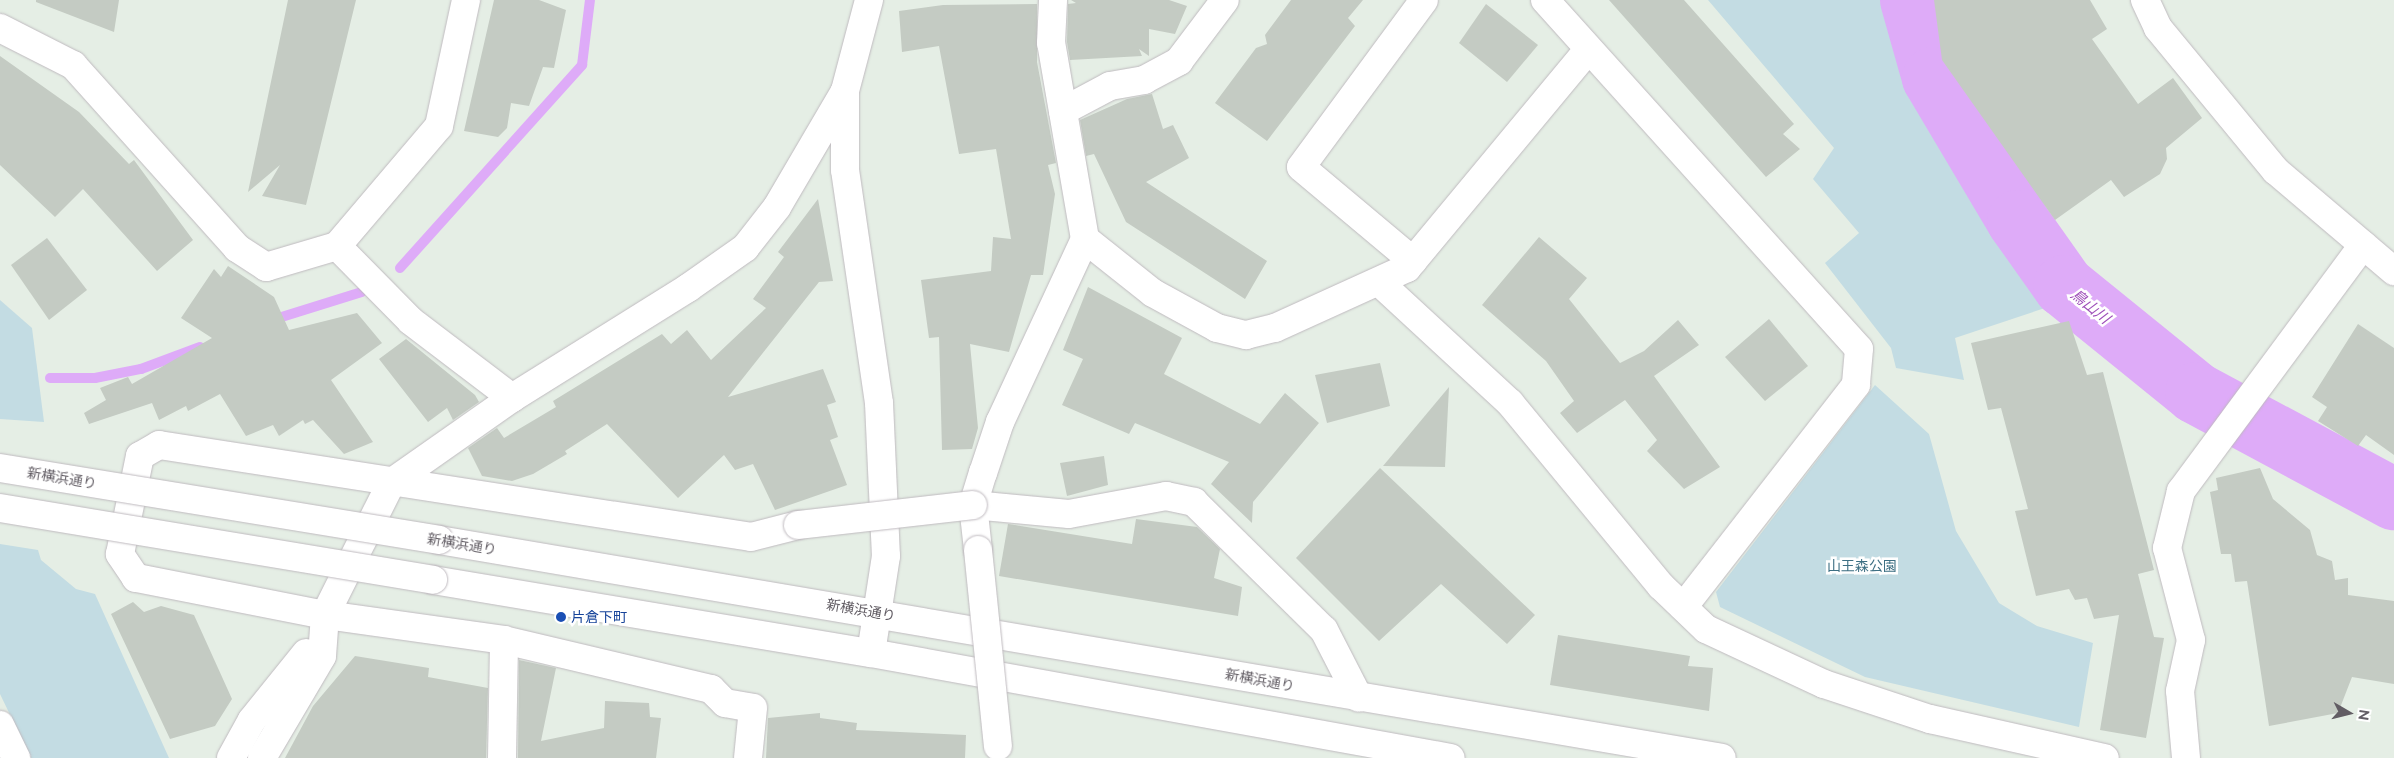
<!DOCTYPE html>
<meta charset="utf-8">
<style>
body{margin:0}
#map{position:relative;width:2394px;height:758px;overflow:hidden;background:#e5eee5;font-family:Raleway,"Noto Sans JP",sans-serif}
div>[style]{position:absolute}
.green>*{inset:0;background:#c3dce3}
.stream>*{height:10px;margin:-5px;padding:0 5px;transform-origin:5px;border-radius:5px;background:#deabf8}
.river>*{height:62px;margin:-31px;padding:0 31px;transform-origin:31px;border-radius:31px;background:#deabf8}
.building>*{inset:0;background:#c4cbc3}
.roads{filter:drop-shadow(0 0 1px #bfbabf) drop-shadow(0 0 1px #bfbabf)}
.minor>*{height:28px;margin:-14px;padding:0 14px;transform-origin:14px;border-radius:14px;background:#fff}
.tertiary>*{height:28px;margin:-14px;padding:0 14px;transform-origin:14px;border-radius:14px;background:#fff}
.bridges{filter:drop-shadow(0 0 1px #bfbabf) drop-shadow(0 0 1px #bfbabf)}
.minor-bridge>*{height:28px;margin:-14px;padding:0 14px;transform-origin:14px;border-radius:14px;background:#fff}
.tertiary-bridge>*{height:28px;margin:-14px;padding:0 14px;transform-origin:14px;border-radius:14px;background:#fff}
.dots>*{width:14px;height:14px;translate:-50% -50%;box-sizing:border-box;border:2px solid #fff;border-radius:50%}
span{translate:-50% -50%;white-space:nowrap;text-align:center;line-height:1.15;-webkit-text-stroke:5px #fff;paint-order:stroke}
.street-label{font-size:14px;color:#625d64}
.park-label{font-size:14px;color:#3d6f83}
.transit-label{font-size:14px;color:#164399}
.left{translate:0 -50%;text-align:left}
.water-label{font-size:15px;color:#9e4fb9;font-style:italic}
.north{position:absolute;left:2324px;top:688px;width:50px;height:50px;-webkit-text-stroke:4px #fff;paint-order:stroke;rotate:98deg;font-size:14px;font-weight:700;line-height:20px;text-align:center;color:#625d64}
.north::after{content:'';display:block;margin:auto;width:18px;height:22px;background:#625d64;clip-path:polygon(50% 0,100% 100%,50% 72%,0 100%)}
</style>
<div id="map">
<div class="green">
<i style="clip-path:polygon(1708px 0,1901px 0,1920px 90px,2057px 304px,1955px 338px,1964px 380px,1896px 368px,1891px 348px,1825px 263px,1859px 233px,1813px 179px,1834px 148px)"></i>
<i style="clip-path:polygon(0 300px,32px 328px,44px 422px,0 419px)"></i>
<i style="clip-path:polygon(1875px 385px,1929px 434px,1956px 531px,1999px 603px,2037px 626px,2093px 643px,2079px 727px,1865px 677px,1720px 607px,1716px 592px)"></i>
<i style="clip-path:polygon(0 544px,38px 550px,41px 560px,76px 589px,95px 594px,169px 758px,31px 758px,0 694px)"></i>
</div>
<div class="stream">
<i style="left:400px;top:268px;width:273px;rotate:-48.1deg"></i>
<i style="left:582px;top:65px;width:65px;rotate:-83deg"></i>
<i style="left:272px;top:320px;width:94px;rotate:-17.3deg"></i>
<i style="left:50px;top:378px;width:45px"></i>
<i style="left:95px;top:378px;width:47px;rotate:-11.1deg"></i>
<i style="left:141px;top:369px;width:63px;rotate:-20.4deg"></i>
</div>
<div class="river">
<i style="left:1911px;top:0;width:81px;rotate:74.2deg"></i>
<i style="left:1933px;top:78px;width:166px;rotate:59.3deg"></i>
<i style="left:2018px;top:221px;width:80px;rotate:54.7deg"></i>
<i style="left:2064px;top:286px;width:170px;rotate:39deg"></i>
<i style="left:2196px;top:393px;width:225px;rotate:28.2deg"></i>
</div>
<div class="building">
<i style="clip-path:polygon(36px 0,119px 0,114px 32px,36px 2px)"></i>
<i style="clip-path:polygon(288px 0,356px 0,306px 205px,262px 196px,280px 165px,248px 192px)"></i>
<i style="clip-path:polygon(494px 0,539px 0,566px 10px,554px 68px,543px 67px,529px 106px,511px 103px,507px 128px,498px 137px,464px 131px)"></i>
<i style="clip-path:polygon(1071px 0,1169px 0,1187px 6px,1175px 34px,1149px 29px,1149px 56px,1139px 49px,1142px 56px,1070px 60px,1067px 42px,1068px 4px,1076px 3px)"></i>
<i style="clip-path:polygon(1291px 0,1363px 0,1348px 18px,1355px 26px,1267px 141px,1215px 103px,1256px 48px,1267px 44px,1265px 35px)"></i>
<i style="clip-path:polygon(1609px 0,1684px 0,1794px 124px,1783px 134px,1800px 149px,1766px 177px)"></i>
<i style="clip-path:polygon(1934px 0,2090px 0,2107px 29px,2092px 39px,2138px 104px,2173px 78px,2202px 118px,2166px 148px,2167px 159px,2160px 174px,2124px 197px,2111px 180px,2055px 220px,1942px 60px)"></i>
<i style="clip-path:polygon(1037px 4px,1037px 62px,1056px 163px,1048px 165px,1055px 194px,1043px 275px,1031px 275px,1009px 352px,970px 344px,978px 428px,972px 449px,942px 450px,939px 337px,929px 338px,921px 280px,991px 271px,993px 237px,1011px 239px,996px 149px,959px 154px,939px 46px,902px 52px,899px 11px,943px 5px)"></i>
<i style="clip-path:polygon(1486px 4px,1538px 45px,1507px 82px,1459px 43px)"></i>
<i style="clip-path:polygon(0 56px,79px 112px,129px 164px,134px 160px,193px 240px,157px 271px,83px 189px,55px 217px,0 165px)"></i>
<i style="clip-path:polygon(1152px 94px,1163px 129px,1173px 125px,1189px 158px,1146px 182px,1267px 261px,1245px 299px,1126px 222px,1094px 154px,1086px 156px,1080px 120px,1127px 99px)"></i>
<i style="clip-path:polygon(818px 199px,833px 281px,819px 282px,728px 397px,823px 369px,836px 402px,827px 405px,838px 437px,830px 440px,847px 485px,775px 510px,753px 464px,735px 470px,724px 455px,678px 498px,607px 424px,565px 451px,567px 454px,533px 474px,512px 481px,482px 476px,468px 448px,497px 428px,504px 438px,556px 407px,553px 401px,662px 334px,671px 344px,687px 330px,711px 360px,766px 308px,753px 299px,784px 257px,778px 252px)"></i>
<i style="clip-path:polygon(1539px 237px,1587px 278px,1569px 299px,1620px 363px,1644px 351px,1678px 320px,1699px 345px,1654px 376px,1720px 467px,1684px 489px,1647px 451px,1657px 440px,1625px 400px,1577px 433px,1560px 413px,1574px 401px,1546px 361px,1482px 305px)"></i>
<i style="clip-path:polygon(47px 238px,87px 290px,49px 320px,11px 265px)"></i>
<i style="clip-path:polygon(228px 266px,274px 297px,289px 330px,357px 313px,382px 343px,331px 380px,373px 442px,344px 454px,313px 420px,305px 424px,303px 420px,279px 436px,273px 425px,246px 436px,220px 394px,188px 411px,186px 406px,159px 420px,152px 403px,89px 424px,84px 413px,106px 400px,100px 388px,128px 377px,132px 384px,212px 338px,181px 318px,214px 269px,221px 277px)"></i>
<i style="clip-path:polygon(1088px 287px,1182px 338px,1164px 374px,1260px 424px,1285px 393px,1319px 423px,1253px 502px,1252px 523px,1211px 484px,1229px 462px,1135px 423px,1129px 434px,1062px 405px,1083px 359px,1063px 350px)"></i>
<i style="clip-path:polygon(1769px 319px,1808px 366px,1765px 401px,1725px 357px)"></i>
<i style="clip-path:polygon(2069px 321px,2087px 375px,2103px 372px,2154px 570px,2138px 574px,2154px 637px,2164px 638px,2146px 738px,2100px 730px,2119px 615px,2094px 619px,2087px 598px,2075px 600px,2069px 589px,2036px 596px,2015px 511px,2028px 509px,2001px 408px,1988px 410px,1971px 343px)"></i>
<i style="clip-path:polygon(2358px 324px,2394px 348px,2394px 455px,2366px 435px,2358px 446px,2318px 421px,2327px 407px,2312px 397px)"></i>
<i style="clip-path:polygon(406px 339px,475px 395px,479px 402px,453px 420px,447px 408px,428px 422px,379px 359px)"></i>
<i style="clip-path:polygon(1380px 363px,1390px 406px,1327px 423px,1315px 375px)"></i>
<i style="clip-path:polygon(1449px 387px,1445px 467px,1383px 466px)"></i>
<i style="clip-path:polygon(1104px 456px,1108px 485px,1067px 496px,1060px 463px)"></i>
<i style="clip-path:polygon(1380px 468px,1535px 615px,1507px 644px,1441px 584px,1379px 641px,1296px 558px)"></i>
<i style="clip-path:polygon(2260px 468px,2273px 499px,2310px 530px,2317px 555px,2332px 561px,2335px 580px,2348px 578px,2348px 595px,2394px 601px,2394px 684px,2352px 677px,2338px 713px,2269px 726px,2247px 581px,2235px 582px,2231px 554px,2221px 554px,2210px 492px,2218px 490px,2216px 478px)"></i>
<i style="clip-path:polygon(1136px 519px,1197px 527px,1220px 549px,1214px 578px,1242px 587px,1238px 616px,999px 576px,1008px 524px,1132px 544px)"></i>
<i style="clip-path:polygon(133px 602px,144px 612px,161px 606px,194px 615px,232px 699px,215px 726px,170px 739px,111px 614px)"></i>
<i style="clip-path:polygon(1558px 635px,1690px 656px,1688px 666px,1713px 668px,1709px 711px,1550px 685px)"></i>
<i style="clip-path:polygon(355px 656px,429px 668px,428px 677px,488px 688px,486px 758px,285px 758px,313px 706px)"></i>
<i style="clip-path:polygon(519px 660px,556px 668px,541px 741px,604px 728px,605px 701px,649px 703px,650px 717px,661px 718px,656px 758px,518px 758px)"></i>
<i style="clip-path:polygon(820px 713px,820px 718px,857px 723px,856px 730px,966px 735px,965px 758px,766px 758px,768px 718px)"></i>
</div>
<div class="roads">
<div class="minor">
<i style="left:1545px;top:0;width:469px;rotate:48deg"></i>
<i style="left:1859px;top:349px;width:36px;rotate:95deg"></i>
<i style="left:1856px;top:385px;width:281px;rotate:127.9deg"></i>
<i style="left:2145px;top:0;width:31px;rotate:65deg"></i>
<i style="left:2158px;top:28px;width:185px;rotate:50.5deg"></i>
<i style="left:2276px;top:171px;width:155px;rotate:40.3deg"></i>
<i style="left:0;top:28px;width:82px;rotate:26.9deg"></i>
<i style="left:73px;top:65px;width:246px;rotate:48.1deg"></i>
<i style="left:237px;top:248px;width:35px;rotate:33deg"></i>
<i style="left:266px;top:267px;width:74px;rotate:-16.5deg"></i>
<i style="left:337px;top:246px;width:157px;rotate:-49.6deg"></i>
<i style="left:439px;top:126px;width:129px;rotate:-77.9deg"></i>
<i style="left:1063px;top:111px;width:53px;rotate:-28deg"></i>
<i style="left:1110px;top:86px;width:35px;rotate:-10deg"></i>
<i style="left:1144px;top:80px;width:40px;rotate:-28deg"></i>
<i style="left:1179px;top:61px;width:76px;rotate:-53deg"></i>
<i style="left:1085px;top:239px;width:87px;rotate:38.5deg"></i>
<i style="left:1153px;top:293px;width:73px;rotate:28.7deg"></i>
<i style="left:1217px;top:328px;width:30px;rotate:14deg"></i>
<i style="left:1246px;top:335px;width:30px;rotate:-14deg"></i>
<i style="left:1275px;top:328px;width:145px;rotate:-24.4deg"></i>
<i style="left:1407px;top:268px;width:282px;rotate:-50.3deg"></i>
<i style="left:337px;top:246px;width:105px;rotate:45.4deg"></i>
<i style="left:411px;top:321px;width:127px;rotate:37.3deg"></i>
<i style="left:1413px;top:261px;width:146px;rotate:-140deg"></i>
<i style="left:1301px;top:167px;width:207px;rotate:-53.6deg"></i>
<i style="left:1379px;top:282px;width:178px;rotate:42.7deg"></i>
<i style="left:1510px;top:403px;width:237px;rotate:50.5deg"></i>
<i style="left:1661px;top:586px;width:62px;rotate:43.7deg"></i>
<i style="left:1706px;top:629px;width:130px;rotate:25deg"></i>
<i style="left:1824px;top:684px;width:112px;rotate:18.3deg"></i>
<i style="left:1930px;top:719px;width:179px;rotate:12.6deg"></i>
<i style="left:973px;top:505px;width:96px;rotate:5.4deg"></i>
<i style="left:1069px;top:514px;width:99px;rotate:-10.5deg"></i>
<i style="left:1166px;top:496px;width:29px;rotate:12deg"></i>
<i style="left:1194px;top:502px;width:182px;rotate:44.6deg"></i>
<i style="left:1324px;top:630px;width:76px;rotate:62.8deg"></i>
<i style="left:978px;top:550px;width:45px;rotate:-96.3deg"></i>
<i style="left:973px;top:505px;width:34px;rotate:-73deg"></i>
<i style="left:983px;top:473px;width:54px;rotate:-71.6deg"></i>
<i style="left:1000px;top:422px;width:202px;rotate:-65.1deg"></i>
<i style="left:1085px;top:239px;width:199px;rotate:-99.8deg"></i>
<i style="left:1051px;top:43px;width:43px;rotate:-87.3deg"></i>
<i style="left:504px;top:640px;width:213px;rotate:13.3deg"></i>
<i style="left:711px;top:689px;width:20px;rotate:45deg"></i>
<i style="left:725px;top:703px;width:28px;rotate:10deg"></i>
<i style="left:753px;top:708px;width:50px;rotate:95.7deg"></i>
<i style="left:0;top:725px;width:37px;rotate:64deg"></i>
<i style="left:231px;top:758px;width:43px;rotate:-61.1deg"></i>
<i style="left:252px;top:720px;width:86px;rotate:-51.1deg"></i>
<i style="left:262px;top:758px;width:118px;rotate:-59.5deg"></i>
<i style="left:322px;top:656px;width:41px;rotate:-85.8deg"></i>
<i style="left:325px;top:615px;width:148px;rotate:-63.4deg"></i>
<i style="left:391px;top:483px;width:148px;rotate:-35.1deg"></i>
<i style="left:512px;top:398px;width:208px;rotate:-32deg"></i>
<i style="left:688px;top:288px;width:70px;rotate:-35.1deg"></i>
<i style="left:745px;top:248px;width:52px;rotate:-52deg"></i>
<i style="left:777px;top:207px;width:134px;rotate:-59.6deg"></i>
<i style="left:502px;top:758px;width:118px;rotate:-89deg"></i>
<i style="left:504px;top:640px;width:181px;rotate:-172deg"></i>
<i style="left:325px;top:615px;width:193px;rotate:-168.9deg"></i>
<i style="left:136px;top:578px;width:29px;rotate:-124deg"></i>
<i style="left:120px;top:554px;width:100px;rotate:-78.5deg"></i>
<i style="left:140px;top:456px;width:22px;rotate:-30deg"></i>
<i style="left:159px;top:445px;width:599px;rotate:8.83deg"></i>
<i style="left:751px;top:537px;width:49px;rotate:-14.3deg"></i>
<i style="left:2186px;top:758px;width:67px;rotate:-95.1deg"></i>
<i style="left:2180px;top:691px;width:52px;rotate:-77.8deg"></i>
<i style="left:2191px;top:640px;width:95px;rotate:-104.6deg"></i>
<i style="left:2167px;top:548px;width:59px;rotate:-76.2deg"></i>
<i style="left:2181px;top:491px;width:306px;rotate:-53.5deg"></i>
</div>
<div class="tertiary">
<i style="left:869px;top:0;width:94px;rotate:104.8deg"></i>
<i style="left:845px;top:91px;width:79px;rotate:90deg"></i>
<i style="left:845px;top:170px;width:235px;rotate:81.7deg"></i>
<i style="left:879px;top:403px;width:153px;rotate:87.4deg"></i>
<i style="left:886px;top:556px;width:98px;rotate:98.8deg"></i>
<i style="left:439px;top:540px;width:1301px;rotate:9.64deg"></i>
<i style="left:433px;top:580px;width:444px;rotate:9.5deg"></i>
<i style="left:871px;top:653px;width:589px;rotate:10.26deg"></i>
</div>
</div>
<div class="bridges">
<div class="minor-bridge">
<i style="left:798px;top:525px;width:176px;rotate:-6.5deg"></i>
<i style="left:978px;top:550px;width:197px;rotate:84.2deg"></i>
</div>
<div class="tertiary-bridge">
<i style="left:0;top:468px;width:445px;rotate:9.3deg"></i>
<i style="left:0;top:508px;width:439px;rotate:9.4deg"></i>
</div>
</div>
<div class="dots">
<i style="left:561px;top:617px;background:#1a4fb4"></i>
</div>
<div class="street-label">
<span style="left:62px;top:478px;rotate:9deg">新横浜通り</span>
<span style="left:462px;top:544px;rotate:9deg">新横浜通り</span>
<span style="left:861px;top:610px;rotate:10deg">新横浜通り</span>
<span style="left:1260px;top:680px;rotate:10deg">新横浜通り</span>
</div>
<div class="park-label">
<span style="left:1862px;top:566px">山王森公園</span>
</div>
<div class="transit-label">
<span class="left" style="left:571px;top:617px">片倉下町</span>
</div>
<div class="water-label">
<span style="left:2090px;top:307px;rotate:39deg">鳥山川</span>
</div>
<div class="north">N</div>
</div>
